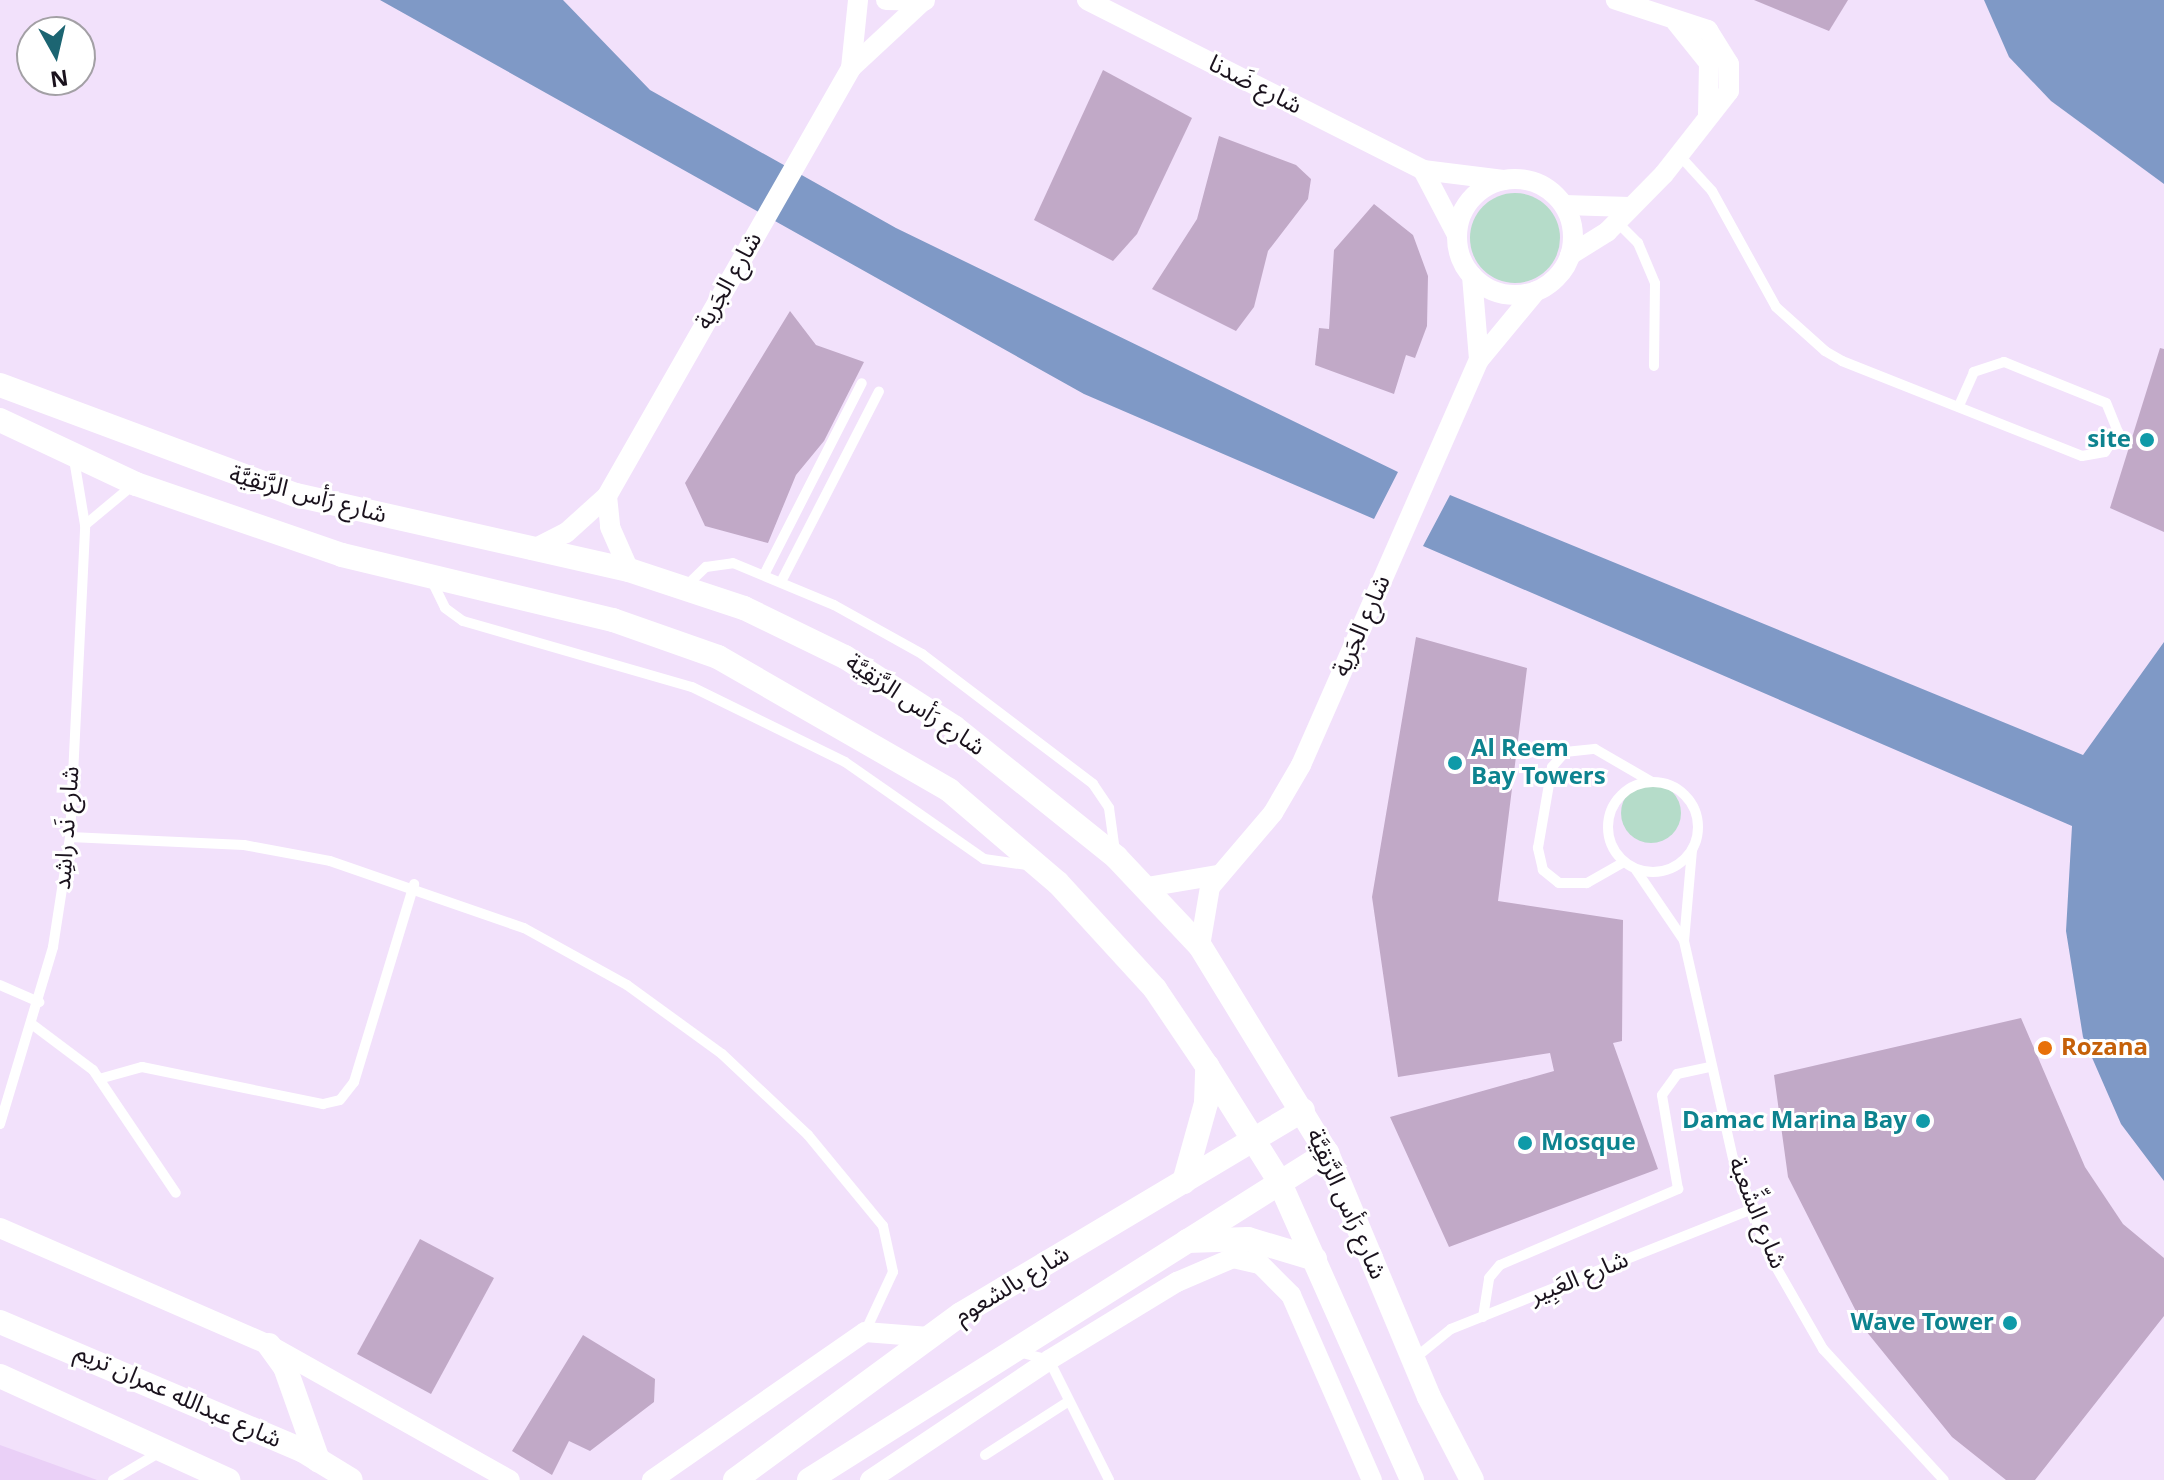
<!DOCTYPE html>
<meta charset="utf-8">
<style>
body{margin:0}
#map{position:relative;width:2164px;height:1480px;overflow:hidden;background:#f2e1fb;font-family:Georgia,"Noto Sans Arabic",serif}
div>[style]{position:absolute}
.built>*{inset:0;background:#ead0f7}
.green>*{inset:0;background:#b5dcc9}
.round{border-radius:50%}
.water>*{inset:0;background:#7f99c6}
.building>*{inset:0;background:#c1a9c7}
.service>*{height:10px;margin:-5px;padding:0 5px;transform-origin:5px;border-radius:5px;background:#fff}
.service>.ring{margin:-5px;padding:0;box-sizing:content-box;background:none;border:10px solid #fff;border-radius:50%}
.minor>*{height:20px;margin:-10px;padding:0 10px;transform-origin:10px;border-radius:10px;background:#fff}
.minor>.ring{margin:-10px;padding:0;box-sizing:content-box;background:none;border:20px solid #fff;border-radius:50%}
.tertiary>*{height:24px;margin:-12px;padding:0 12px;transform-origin:12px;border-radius:12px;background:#fff}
.dots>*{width:22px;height:22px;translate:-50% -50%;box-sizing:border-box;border:4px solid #fff;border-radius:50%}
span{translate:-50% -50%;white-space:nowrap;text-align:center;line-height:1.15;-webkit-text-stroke:6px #fff;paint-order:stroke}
.street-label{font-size:24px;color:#1a121d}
.culture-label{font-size:24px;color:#0d838f;font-weight:700}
.right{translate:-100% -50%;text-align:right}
.left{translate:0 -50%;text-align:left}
.food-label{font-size:24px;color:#c56008;font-weight:700}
.north{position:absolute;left:16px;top:16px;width:80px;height:80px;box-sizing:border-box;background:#fff;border:2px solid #a3a0a5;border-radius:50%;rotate:172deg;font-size:22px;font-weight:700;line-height:32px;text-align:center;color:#1a121d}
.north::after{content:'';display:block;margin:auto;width:28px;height:36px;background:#1c6572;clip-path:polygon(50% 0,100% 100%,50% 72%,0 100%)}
</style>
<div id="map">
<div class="built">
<i style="clip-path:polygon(0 1445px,97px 1480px,0 1480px)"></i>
</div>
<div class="green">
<i class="round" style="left:1470px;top:193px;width:90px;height:90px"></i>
<i class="round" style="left:1621px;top:783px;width:60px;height:60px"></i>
</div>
<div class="water">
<i style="clip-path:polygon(380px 0,563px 0,650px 90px,896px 228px,1398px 472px,1374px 519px,1084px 394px)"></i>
<i style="clip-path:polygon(1984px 0,2164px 0,2164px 184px,2051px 101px,2009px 57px)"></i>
<i style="clip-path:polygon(1450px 495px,2083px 755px,2164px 642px,2164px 1181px,2121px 1124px,2083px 1037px,2066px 931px,2072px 826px,1423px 546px)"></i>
</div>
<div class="building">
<i style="clip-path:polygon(1754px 0,1848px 0,1829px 31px)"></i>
<i style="clip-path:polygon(1103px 70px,1192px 118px,1137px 234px,1113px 261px,1034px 220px)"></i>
<i style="clip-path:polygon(1219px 136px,1296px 165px,1311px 179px,1308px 199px,1268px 251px,1254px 307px,1236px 331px,1152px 289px,1197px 219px)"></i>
<i style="clip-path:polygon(1374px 204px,1413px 235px,1428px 276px,1427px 326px,1415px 358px,1406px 355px,1394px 394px,1315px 365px,1319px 328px,1329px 329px,1334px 250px)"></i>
<i style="clip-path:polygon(790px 311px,816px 345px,864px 362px,824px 441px,796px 475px,768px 543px,705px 526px,685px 483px)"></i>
<i style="clip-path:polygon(2160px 348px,2164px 349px,2164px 532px,2110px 508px)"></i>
<i style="clip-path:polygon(1416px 637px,1527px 668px,1498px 901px,1623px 920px,1622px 1041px,1613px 1043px,1658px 1169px,1449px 1247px,1390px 1117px,1554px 1071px,1550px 1053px,1398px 1077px,1372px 897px)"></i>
<i style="clip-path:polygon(2021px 1018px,2085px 1167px,2123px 1224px,2164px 1258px,2164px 1316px,2035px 1480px,2006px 1480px,1952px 1437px,1866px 1331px,1788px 1177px,1774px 1075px)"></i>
<i style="clip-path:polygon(420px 1239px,494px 1278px,431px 1394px,357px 1354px)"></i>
<i style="clip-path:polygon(583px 1335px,655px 1379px,654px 1402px,590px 1451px,569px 1441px,552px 1475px,512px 1451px)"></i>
</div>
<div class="service">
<i style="left:1680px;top:156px;width:47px;rotate:47.6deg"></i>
<i style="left:1712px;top:191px;width:132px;rotate:61.1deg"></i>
<i style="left:1776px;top:307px;width:66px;rotate:41.9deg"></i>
<i style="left:1825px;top:351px;width:20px;rotate:30deg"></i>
<i style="left:1842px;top:361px;width:258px;rotate:21.6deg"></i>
<i style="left:2082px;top:456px;width:23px;rotate:-10deg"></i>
<i style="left:2105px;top:452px;width:24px;rotate:-57deg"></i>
<i style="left:2118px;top:432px;width:31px;rotate:-112deg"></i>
<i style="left:2106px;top:403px;width:110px;rotate:-158.1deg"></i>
<i style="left:2004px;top:362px;width:32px;rotate:162deg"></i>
<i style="left:1974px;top:372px;width:37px;rotate:114deg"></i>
<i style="left:1617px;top:222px;width:30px;rotate:45deg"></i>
<i style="left:1638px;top:243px;width:43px;rotate:67deg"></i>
<i style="left:1655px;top:283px;width:83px;rotate:90.7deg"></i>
<i style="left:85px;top:525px;width:62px;rotate:-39.8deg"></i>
<i style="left:765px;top:573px;width:213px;rotate:-63deg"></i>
<i style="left:431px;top:579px;width:32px;rotate:64deg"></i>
<i style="left:445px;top:608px;width:22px;rotate:36deg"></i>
<i style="left:463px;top:621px;width:238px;rotate:16.1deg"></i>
<i style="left:692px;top:687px;width:170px;rotate:26.1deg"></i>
<i style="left:845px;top:762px;width:169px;rotate:34.9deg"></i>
<i style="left:984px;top:859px;width:49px;rotate:8.1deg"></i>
<i style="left:782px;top:580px;width:212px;rotate:-62.8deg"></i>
<i style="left:685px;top:587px;width:29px;rotate:-44deg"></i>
<i style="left:706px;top:567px;width:27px;rotate:-8deg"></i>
<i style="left:733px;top:563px;width:109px;rotate:22.6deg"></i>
<i style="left:834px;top:605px;width:101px;rotate:29.1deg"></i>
<i style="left:922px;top:654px;width:215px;rotate:37.2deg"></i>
<i style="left:1093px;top:784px;width:29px;rotate:56deg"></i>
<i style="left:1109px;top:808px;width:43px;rotate:82.1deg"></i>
<i class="ring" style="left:1608px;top:782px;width:80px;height:80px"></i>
<i style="left:70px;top:837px;width:174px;rotate:2.6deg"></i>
<i style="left:244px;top:845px;width:87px;rotate:10.5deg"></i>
<i style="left:330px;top:861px;width:205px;rotate:19.1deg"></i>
<i style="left:524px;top:928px;width:118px;rotate:29deg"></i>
<i style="left:627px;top:985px;width:117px;rotate:36deg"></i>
<i style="left:722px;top:1054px;width:118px;rotate:43.3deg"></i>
<i style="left:808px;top:1135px;width:118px;rotate:50.5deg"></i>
<i style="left:883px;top:1226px;width:47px;rotate:77.7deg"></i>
<i style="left:893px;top:1272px;width:66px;rotate:115deg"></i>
<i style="left:1692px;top:850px;width:91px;rotate:95deg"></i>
<i style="left:1684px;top:941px;width:222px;rotate:77.3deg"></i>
<i style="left:1733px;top:1158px;width:101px;rotate:69.8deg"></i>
<i style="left:1768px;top:1253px;width:111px;rotate:60.2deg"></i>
<i style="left:1823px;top:1349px;width:178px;rotate:47.3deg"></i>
<i style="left:1624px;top:862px;width:43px;rotate:150.4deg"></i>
<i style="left:1587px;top:883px;width:28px;rotate:180deg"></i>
<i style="left:1559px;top:883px;width:21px;rotate:-141deg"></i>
<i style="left:1543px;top:870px;width:23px;rotate:-103deg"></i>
<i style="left:1538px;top:848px;width:82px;rotate:-80.2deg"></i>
<i style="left:1552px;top:767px;width:20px;rotate:-49deg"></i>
<i style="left:1565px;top:752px;width:30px;rotate:-6deg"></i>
<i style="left:1595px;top:749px;width:66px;rotate:30.1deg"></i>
<i style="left:1636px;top:870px;width:83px;rotate:55.7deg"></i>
<i style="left:0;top:985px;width:43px;rotate:23.6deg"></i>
<i style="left:33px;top:1025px;width:75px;rotate:36.9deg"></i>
<i style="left:93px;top:1070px;width:148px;rotate:56deg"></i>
<i style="left:99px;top:1079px;width:45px;rotate:-15.6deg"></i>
<i style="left:142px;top:1067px;width:185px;rotate:11.6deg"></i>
<i style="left:323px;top:1104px;width:17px;rotate:-13deg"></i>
<i style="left:340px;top:1100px;width:23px;rotate:-52deg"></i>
<i style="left:354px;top:1082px;width:207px;rotate:-73.1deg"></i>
<i style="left:0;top:1124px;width:185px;rotate:-73.3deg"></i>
<i style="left:53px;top:947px;width:111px;rotate:-81.2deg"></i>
<i style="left:70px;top:837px;width:312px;rotate:-87.2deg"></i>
<i style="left:85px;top:525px;width:67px;rotate:-99.5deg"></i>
<i style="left:1483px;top:1317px;width:39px;rotate:-81deg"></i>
<i style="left:1489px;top:1278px;width:17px;rotate:-50deg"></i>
<i style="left:1500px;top:1265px;width:194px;rotate:-23.1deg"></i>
<i style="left:1678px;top:1189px;width:95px;rotate:-99.7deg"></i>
<i style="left:1662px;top:1095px;width:26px;rotate:-54deg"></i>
<i style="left:1677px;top:1074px;width:34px;rotate:-12deg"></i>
<i style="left:1018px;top:1352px;width:32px;rotate:14deg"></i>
<i style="left:1049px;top:1360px;width:134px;rotate:63.4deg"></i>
<i style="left:1415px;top:1358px;width:46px;rotate:-38.9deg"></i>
<i style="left:1451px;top:1329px;width:324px;rotate:-21.7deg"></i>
<i style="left:985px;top:1455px;width:96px;rotate:-32.7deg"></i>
<i style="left:113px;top:1480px;width:55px;rotate:-30.8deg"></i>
</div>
<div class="minor">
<i style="left:886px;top:0;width:39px;rotate:1deg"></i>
<i style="left:1087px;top:0;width:377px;rotate:26.8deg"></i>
<i style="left:1423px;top:170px;width:81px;rotate:7.1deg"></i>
<i style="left:1676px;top:22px;width:53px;rotate:51.2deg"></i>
<i style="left:1709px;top:63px;width:53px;rotate:91.1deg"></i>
<i style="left:851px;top:68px;width:68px;rotate:-84.1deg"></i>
<i style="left:1423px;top:170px;width:73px;rotate:62.4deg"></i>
<i class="ring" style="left:1457px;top:179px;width:96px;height:96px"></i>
<i style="left:1564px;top:205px;width:65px;rotate:1.8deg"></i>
<i style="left:1570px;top:255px;width:44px;rotate:-31.9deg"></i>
<i style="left:1607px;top:232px;width:81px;rotate:-45.5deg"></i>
<i style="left:1664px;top:174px;width:105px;rotate:-51.9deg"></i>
<i style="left:1729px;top:91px;width:27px;rotate:-90deg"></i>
<i style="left:1729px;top:64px;width:40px;rotate:-122deg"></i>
<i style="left:1708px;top:30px;width:97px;rotate:-161.9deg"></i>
<i style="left:1472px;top:276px;width:84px;rotate:85.2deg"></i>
<i style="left:607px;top:496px;width:31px;rotate:84deg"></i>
<i style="left:610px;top:527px;width:47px;rotate:66.2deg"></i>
<i style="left:532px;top:550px;width:38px;rotate:-27deg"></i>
<i style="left:566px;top:533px;width:55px;rotate:-42.1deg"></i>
<i style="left:607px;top:496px;width:493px;rotate:-60.3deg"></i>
<i style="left:851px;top:68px;width:97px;rotate:-42.9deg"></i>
<i style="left:1147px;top:887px;width:71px;rotate:-9.7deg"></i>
<i style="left:1200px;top:946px;width:60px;rotate:-80.4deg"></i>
<i style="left:1210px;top:887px;width:97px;rotate:-49.6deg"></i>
<i style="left:1273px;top:813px;width:56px;rotate:-59.7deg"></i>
<i style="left:1301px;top:765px;width:442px;rotate:-66.3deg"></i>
<i style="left:1479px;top:360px;width:89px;rotate:-50.4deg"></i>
<i style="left:0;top:1228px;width:293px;rotate:23.5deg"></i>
<i style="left:269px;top:1345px;width:276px;rotate:29.3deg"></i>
<i style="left:652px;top:1480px;width:259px;rotate:-34.8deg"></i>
<i style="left:865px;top:1332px;width:64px;rotate:4.5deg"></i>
<i style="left:870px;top:1480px;width:216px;rotate:-33.8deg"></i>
<i style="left:1049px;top:1360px;width:150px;rotate:-31.4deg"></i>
<i style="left:1177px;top:1282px;width:61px;rotate:-23.2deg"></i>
<i style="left:1233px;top:1258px;width:28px;rotate:13deg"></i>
<i style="left:1260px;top:1264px;width:44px;rotate:45deg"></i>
<i style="left:1291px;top:1295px;width:202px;rotate:66.4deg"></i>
</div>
<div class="tertiary">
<i style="left:0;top:385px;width:316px;rotate:20.4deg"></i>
<i style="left:296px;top:495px;width:341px;rotate:12.7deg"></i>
<i style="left:629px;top:570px;width:121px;rotate:18.3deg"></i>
<i style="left:744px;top:608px;width:112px;rotate:25.9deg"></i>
<i style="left:845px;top:657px;width:130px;rotate:32.7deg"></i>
<i style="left:954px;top:727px;width:208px;rotate:38.7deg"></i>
<i style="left:1116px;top:857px;width:122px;rotate:46.7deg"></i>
<i style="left:1200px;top:946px;width:243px;rotate:58.5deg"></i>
<i style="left:1327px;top:1153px;width:264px;rotate:67.3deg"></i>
<i style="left:1429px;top:1397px;width:93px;rotate:62.6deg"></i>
<i style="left:0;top:420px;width:150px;rotate:25.2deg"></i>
<i style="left:136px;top:484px;width:218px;rotate:19deg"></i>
<i style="left:342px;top:555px;width:279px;rotate:13.5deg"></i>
<i style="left:613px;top:620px;width:111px;rotate:19.4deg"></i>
<i style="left:718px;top:657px;width:267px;rotate:29.9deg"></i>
<i style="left:949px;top:790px;width:143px;rotate:40.5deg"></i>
<i style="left:1058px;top:883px;width:144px;rotate:47.5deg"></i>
<i style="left:1155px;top:989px;width:93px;rotate:56deg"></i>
<i style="left:1207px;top:1066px;width:136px;rotate:57.9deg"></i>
<i style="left:1279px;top:1181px;width:327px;rotate:66deg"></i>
<i style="left:1184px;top:1182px;width:82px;rotate:-74.4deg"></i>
<i style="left:1206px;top:1103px;width:37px;rotate:-88deg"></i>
<i style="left:1187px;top:1241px;width:61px;rotate:-1.9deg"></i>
<i style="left:1248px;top:1239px;width:70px;rotate:16.6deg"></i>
<i style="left:0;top:1322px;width:328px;rotate:23deg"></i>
<i style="left:302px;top:1450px;width:57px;rotate:31.5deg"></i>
<i style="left:269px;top:1345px;width:27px;rotate:54deg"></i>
<i style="left:285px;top:1367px;width:99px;rotate:70.5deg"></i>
<i style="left:0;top:1376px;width:251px;rotate:24.5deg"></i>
<i style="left:735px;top:1480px;width:280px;rotate:-36.3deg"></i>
<i style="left:961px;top:1314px;width:398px;rotate:-30.8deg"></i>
<i style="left:809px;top:1480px;width:613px;rotate:-32.26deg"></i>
</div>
<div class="dots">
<i style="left:2147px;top:440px;background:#0f9aa8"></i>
<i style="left:1455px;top:763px;background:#0f9aa8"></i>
<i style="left:2045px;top:1048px;background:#e8710a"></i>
<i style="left:1923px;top:1121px;background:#0f9aa8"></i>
<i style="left:1525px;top:1143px;background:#0f9aa8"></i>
<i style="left:2010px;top:1323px;background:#0f9aa8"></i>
</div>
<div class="street-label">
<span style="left:1255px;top:85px;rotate:27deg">شارع ضَدنا</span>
<span style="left:729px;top:281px;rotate:-60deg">شارع الجَرية</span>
<span style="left:308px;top:495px;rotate:15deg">شارع رَأس الرَّنقِيَّة</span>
<span style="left:1362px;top:626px;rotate:-66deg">شارع الجَرية</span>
<span style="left:915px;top:705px;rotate:34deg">شارع رَأس الرَّنقِيَّة</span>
<span style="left:67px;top:828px;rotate:-86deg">شارع نَد راشِد</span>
<span style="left:1346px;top:1204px;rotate:66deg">شارع رَأس الرَّنقِيَّة</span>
<span style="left:1757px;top:1213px;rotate:68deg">شارع الشِّعبة</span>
<span style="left:1579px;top:1278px;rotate:-22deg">شارع العَبِير</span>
<span style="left:1012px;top:1285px;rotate:-31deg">شارع بالشعوم</span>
<span style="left:178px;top:1396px;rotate:24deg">شارع عبدالله عمران تريم</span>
</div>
<div class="culture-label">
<span class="right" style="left:2131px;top:440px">site</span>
<span class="left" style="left:1471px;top:763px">Al Reem<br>Bay Towers</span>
<span class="right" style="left:1907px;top:1121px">Damac Marina Bay</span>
<span class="left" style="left:1541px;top:1143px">Mosque</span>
<span class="right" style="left:1994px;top:1323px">Wave Tower</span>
</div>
<div class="food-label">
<span class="left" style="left:2061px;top:1048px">Rozana</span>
</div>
<div class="north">N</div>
</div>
